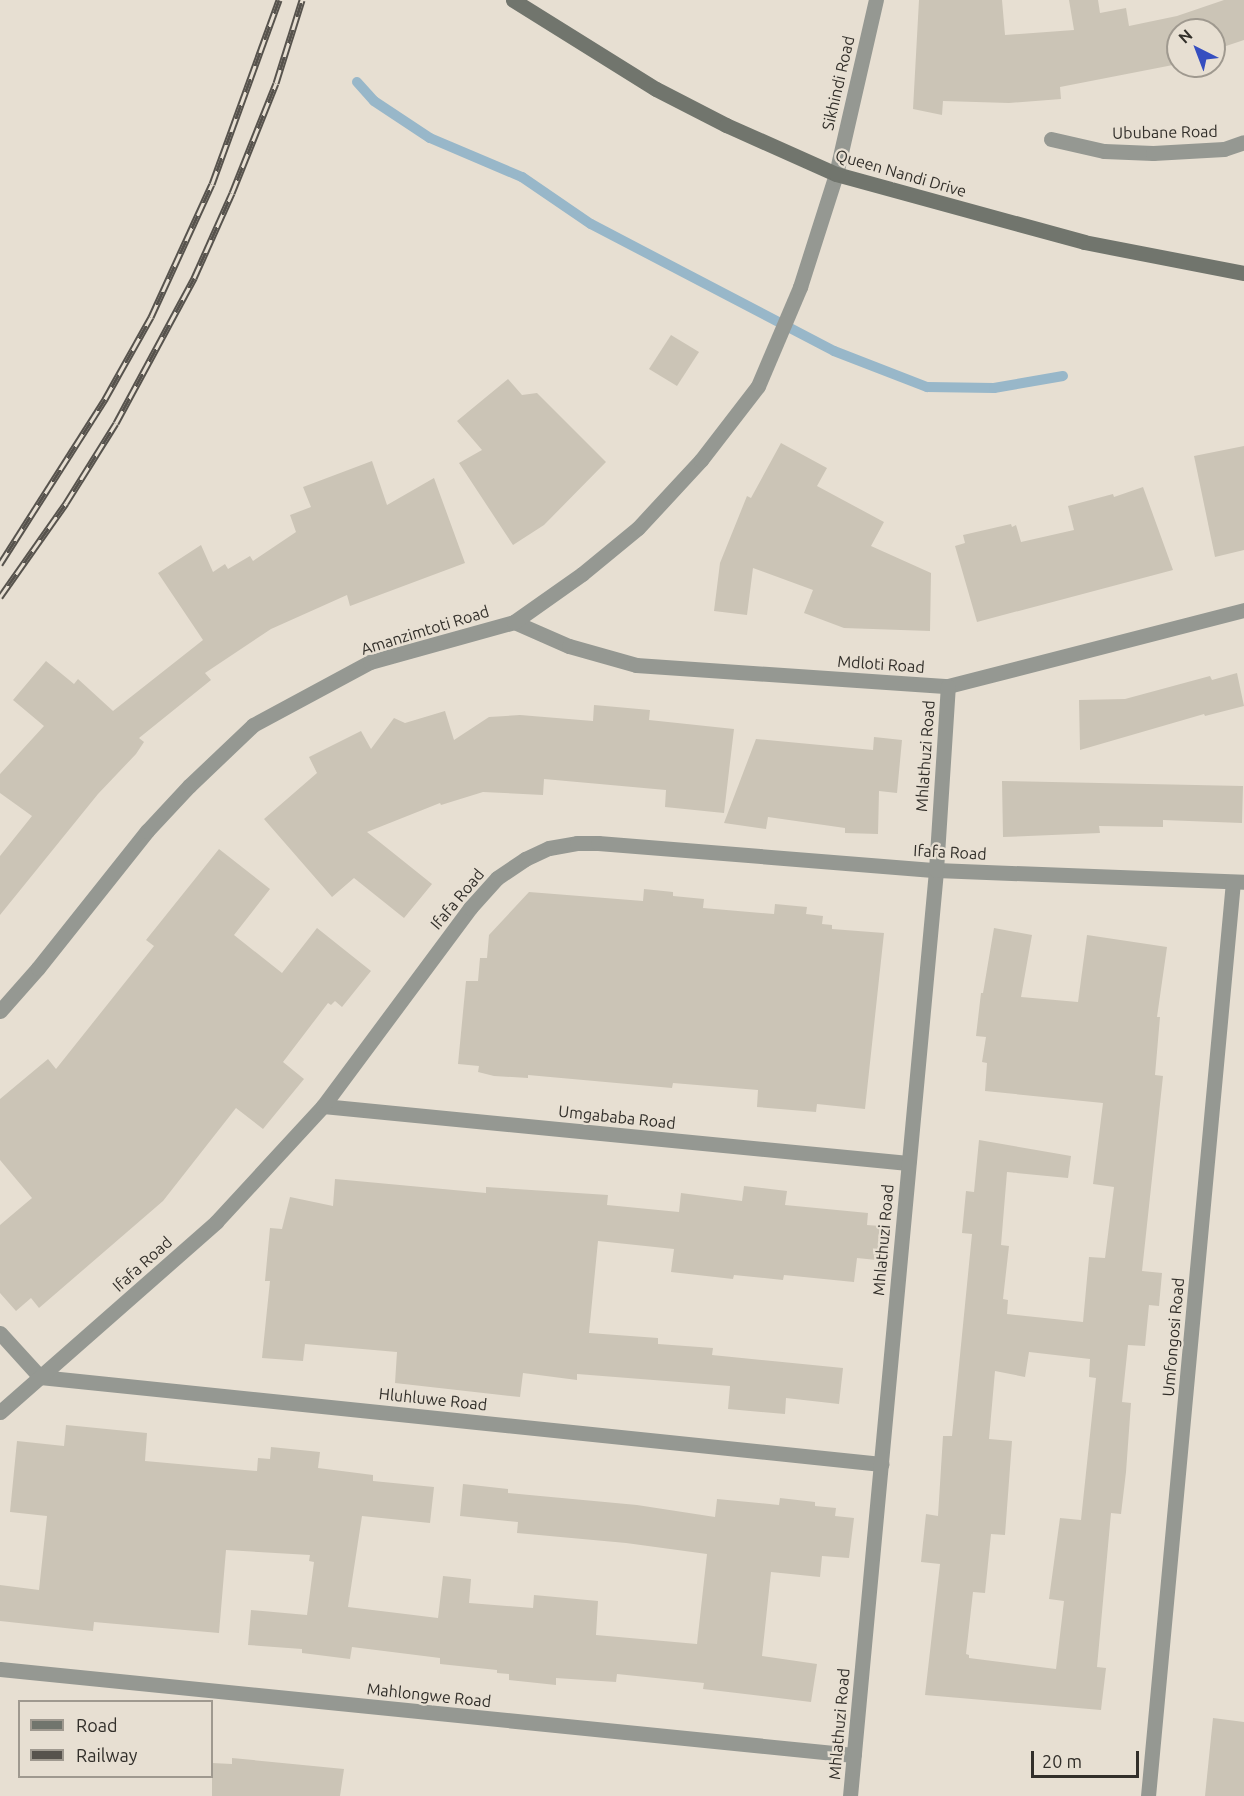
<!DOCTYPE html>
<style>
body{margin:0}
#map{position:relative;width:1244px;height:1796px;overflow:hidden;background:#e7dfd2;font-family:Ubuntu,sans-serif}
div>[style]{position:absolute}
.stream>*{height:10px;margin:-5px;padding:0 5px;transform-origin:5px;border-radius:5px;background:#98b7c9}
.building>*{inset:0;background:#cbc4b6}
.minor>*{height:15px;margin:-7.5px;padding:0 7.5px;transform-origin:7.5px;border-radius:7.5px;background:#959892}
.secondary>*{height:15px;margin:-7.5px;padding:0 7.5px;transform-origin:7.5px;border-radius:7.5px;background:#71756d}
.rail>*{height:7px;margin-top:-3.5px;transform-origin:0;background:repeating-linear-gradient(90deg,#e7dfd2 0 14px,#57534d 0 28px);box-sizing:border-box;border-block:2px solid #57534d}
span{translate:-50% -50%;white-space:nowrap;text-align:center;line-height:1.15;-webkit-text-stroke:4.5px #e7dfd2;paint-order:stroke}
.street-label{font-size:16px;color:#322f2a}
.legend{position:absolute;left:18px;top:1700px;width:195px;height:78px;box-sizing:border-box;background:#e7dfd2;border:2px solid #9f998f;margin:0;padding:8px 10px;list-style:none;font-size:18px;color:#322f2a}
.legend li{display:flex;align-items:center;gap:12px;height:30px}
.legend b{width:30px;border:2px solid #9f998f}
.north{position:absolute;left:1166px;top:18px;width:60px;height:60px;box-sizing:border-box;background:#e7dfd2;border:2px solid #9f998f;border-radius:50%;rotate:318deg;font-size:16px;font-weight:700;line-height:24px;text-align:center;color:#322f2a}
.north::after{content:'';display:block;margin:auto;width:21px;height:27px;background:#354ec0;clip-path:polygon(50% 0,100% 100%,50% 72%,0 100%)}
.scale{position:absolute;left:1031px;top:1751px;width:108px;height:27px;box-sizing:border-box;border:3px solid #322f2a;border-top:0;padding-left:8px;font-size:18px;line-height:21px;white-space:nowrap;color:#322f2a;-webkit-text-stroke:4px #e7dfd2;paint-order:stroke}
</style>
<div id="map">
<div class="stream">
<i style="left:357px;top:82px;width:25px;rotate:48deg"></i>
<i style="left:374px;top:101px;width:67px;rotate:33.5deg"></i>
<i style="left:430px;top:138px;width:100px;rotate:23deg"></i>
<i style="left:522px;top:177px;width:83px;rotate:34.3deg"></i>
<i style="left:591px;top:224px;width:274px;rotate:27.6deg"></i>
<i style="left:834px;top:351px;width:100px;rotate:21.2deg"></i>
<i style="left:927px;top:387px;width:67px;rotate:0.9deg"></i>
<i style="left:994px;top:388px;width:70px;rotate:-9.9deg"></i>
</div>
<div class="building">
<i style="clip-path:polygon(919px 0,1002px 0,1005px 35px,1074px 30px,1069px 0,1098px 0,1100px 13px,1126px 8px,1129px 26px,1177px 16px,1224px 0,1244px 0,1244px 40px,1214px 50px,1214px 30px,1178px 30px,1178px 64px,1060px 87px,1061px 99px,1009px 103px,943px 101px,942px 115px,913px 109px)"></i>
<i style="clip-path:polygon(671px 335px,699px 352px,677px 386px,649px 369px)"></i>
<i style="clip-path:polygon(508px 379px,522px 395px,537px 393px,606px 462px,544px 525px,513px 545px,459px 463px,482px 450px,457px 421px)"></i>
<i style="clip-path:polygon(781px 443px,827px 468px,817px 486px,884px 522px,871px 546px,931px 573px,930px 631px,844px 628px,804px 613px,813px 590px,753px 568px,747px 615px,714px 611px,720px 563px,747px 496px,751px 498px)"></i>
<i style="clip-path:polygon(1244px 446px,1244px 550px,1215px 557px,1194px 456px)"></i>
<i style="clip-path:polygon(372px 461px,387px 505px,434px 478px,465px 563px,350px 606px,347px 595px,271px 629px,205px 673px,211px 680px,139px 738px,144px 742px,136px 754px,98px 794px,0 915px,0 856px,32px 816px,0 793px,0 774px,44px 726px,13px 700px,46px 661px,74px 684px,78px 679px,113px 711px,203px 640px,158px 573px,201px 545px,213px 572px,225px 564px,228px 569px,250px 556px,253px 561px,296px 532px,290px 515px,311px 507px,303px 487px)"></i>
<i style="clip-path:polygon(1143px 487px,1173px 570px,977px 622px,955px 546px,965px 543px,963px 535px,1011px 524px,1012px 527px,1016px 525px,1021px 542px,1074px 530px,1068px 506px,1113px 494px,1114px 497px)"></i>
<i style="clip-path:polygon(1237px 673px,1244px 706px,1205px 716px,1204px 714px,1080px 750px,1079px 700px,1125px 699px,1210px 676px,1212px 680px)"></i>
<i style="clip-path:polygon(594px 705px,650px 710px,649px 720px,734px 729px,724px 813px,665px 807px,666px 790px,544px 779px,543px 795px,483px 792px,441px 805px,440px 803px,367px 832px,432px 884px,404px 918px,354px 878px,332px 897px,264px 819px,317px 773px,309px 757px,361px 731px,371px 749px,394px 718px,405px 723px,445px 711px,454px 740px,489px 717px,520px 715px,593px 721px)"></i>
<i style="clip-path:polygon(874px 737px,902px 740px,897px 793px,879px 791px,878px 834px,845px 833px,845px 828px,768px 817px,766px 829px,724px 823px,756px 739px,873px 750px)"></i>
<i style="clip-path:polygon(1002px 781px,1243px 786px,1242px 823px,1163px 820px,1163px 827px,1099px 826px,1100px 833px,1003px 837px)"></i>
<i style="clip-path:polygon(219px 849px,270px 889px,234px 935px,282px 973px,317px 928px,371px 971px,342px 1007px,335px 1001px,331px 1005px,328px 1003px,283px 1062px,304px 1079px,263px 1129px,236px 1108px,163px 1201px,39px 1308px,31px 1298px,16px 1311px,0 1293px,0 1225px,32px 1198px,0 1160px,0 1099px,48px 1059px,56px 1069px,154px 946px,146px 940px)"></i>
<i style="clip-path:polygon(644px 889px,673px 892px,673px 896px,704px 899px,703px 908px,774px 914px,775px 904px,807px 907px,806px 914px,823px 916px,822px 924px,832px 925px,832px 929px,884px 933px,865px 1109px,817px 1104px,816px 1112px,757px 1107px,758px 1090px,673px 1083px,672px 1088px,528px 1075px,528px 1078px,494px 1076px,478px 1072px,479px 1066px,458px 1064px,466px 981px,478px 981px,480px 958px,487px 958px,489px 935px,529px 892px,643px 901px)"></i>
<i style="clip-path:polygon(evenodd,994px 928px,1032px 935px,1021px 997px,1078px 1002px,1087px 935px,1167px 947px,1157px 1017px,1160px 1017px,1155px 1075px,1163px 1076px,1142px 1271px,1162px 1273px,1159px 1306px,1149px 1305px,1145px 1346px,1128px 1345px,1122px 1402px,1131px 1403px,1126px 1472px,1121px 1514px,1111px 1513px,1097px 1667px,1106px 1668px,1101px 1710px,925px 1695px,940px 1564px,921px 1562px,926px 1514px,938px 1516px,943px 1436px,952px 1436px,972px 1234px,962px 1233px,966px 1191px,974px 1192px,979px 1140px,1071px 1156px,1068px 1178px,1007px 1172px,1001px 1245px,1009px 1246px,1003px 1299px,1008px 1300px,1007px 1314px,1083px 1322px,1089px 1257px,1105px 1258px,1114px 1187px,1093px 1184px,1103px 1103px,985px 1091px,987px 1063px,982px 1062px,986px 1037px,976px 1036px,981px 993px,983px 993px,994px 928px,1029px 1352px,1090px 1359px,1089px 1377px,1096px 1378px,1081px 1520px,1060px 1518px,1049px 1599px,1064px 1601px,1056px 1669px,969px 1658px,969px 1655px,966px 1654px,973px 1592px,985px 1593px,991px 1534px,1005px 1535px,1012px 1441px,989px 1439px,995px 1371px,1025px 1377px,1029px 1352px)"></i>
<i style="clip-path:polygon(335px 1179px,486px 1193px,486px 1187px,608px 1195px,607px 1205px,679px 1212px,681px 1193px,742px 1201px,744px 1186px,787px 1191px,785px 1205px,868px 1213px,867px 1225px,880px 1226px,877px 1260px,857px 1258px,854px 1282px,784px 1275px,783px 1280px,734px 1275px,733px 1279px,671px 1272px,674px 1249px,598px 1241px,589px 1333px,658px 1338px,658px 1344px,713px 1348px,712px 1355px,843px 1368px,839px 1404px,786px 1398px,785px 1414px,728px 1409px,730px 1386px,577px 1374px,577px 1380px,523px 1373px,520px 1397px,395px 1383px,397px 1352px,305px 1344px,303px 1361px,262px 1358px,270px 1281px,265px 1281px,270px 1228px,282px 1229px,290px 1197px,333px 1206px)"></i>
<i style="clip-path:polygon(66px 1425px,147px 1433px,145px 1461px,257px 1471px,258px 1458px,270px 1459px,271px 1447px,320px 1452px,318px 1468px,373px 1475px,373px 1481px,434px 1487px,430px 1523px,362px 1516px,348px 1607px,438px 1618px,443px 1576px,471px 1579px,469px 1603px,533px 1608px,534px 1595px,598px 1601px,596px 1635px,697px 1644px,707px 1554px,626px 1543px,517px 1533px,518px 1522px,460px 1516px,463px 1484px,508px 1489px,508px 1493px,637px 1505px,715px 1517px,717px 1499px,779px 1505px,780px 1498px,815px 1502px,815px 1506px,836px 1508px,835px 1516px,854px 1518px,849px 1558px,822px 1556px,820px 1577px,771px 1572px,762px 1656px,817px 1664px,811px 1702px,703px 1689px,704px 1683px,617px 1674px,616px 1682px,556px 1678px,556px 1685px,509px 1680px,509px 1674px,497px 1673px,497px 1670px,440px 1664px,440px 1658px,352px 1647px,350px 1659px,302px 1653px,302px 1649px,248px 1645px,251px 1610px,307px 1615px,314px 1562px,309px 1561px,310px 1555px,226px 1550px,219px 1633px,94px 1622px,93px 1631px,0 1621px,0 1585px,39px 1590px,47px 1516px,10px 1512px,17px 1441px,64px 1446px)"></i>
<i style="clip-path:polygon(1213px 1718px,1244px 1722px,1244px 1796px,1205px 1796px)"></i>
<i style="clip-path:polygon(232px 1758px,344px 1769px,340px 1796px,212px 1796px,212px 1763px,232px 1764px)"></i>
</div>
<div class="minor">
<i style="left:1051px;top:139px;width:54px;rotate:12.8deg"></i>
<i style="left:1104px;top:151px;width:49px;rotate:2.3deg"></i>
<i style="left:1153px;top:153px;width:71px;rotate:-3.2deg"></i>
<i style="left:1224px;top:149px;width:21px;rotate:-19deg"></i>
<i style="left:514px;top:622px;width:60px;rotate:23.6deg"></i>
<i style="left:569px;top:646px;width:70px;rotate:15.8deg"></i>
<i style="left:636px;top:665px;width:313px;rotate:3.9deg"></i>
<i style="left:948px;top:686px;width:306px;rotate:-14.4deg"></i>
<i style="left:0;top:1011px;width:57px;rotate:-48.5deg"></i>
<i style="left:38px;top:968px;width:175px;rotate:-51.5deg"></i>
<i style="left:147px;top:831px;width:62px;rotate:-47deg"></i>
<i style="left:189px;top:786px;width:88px;rotate:-43.6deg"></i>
<i style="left:253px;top:725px;width:133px;rotate:-28.3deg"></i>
<i style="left:370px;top:662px;width:149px;rotate:-15.5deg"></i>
<i style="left:514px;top:622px;width:83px;rotate:-35.2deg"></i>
<i style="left:582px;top:574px;width:72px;rotate:-39.4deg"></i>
<i style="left:638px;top:528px;width:93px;rotate:-47.2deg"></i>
<i style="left:701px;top:460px;width:93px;rotate:-52.4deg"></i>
<i style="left:758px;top:386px;width:108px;rotate:-67deg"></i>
<i style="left:800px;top:287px;width:119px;rotate:-72.3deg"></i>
<i style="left:836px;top:174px;width:179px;rotate:-77.1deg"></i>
<i style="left:323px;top:1106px;width:588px;rotate:5.57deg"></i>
<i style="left:0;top:1333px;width:59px;rotate:47.7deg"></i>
<i style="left:40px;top:1377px;width:846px;rotate:5.9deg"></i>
<i style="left:0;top:1412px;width:288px;rotate:-41.3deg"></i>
<i style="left:216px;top:1222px;width:158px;rotate:-47.3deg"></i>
<i style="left:323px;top:1106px;width:247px;rotate:-53.4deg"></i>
<i style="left:470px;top:908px;width:40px;rotate:-48deg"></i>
<i style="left:497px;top:878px;width:34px;rotate:-34deg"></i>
<i style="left:525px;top:859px;width:26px;rotate:-25deg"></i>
<i style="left:549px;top:848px;width:28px;rotate:-10deg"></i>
<i style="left:577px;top:843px;width:21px"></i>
<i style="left:598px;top:843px;width:339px;rotate:4.6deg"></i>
<i style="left:936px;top:870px;width:308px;rotate:2.2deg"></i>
<i style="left:0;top:1669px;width:858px;rotate:5.75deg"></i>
<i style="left:850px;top:1796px;width:930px;rotate:-84.69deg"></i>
<i style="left:936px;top:870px;width:184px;rotate:-86.3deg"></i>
<i style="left:1148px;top:1796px;width:918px;rotate:-84.69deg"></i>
</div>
<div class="secondary">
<i style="left:513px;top:0;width:168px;rotate:31.9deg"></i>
<i style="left:656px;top:89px;width:79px;rotate:27.2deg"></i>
<i style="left:726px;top:125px;width:120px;rotate:24deg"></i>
<i style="left:836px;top:174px;width:257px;rotate:15.3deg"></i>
<i style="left:1084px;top:242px;width:163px;rotate:11deg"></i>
</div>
<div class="rail">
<i style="left:0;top:564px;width:196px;rotate:-57.5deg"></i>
<i style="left:105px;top:399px;width:94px;rotate:-60.7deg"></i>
<i style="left:151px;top:317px;width:146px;rotate:-65.4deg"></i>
<i style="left:212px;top:184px;width:196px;rotate:-70deg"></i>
<i style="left:0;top:597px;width:115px;rotate:-54.9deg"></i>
<i style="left:66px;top:503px;width:94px;rotate:-58deg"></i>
<i style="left:116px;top:423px;width:165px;rotate:-61.7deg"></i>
<i style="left:194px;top:278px;width:93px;rotate:-65.9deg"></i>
<i style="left:232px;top:193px;width:118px;rotate:-68.2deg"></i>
<i style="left:276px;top:83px;width:87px;rotate:-72.6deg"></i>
</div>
<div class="street-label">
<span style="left:838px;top:83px;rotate:-77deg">Sikhindi Road</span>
<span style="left:1165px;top:132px;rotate:-1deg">Ububane Road</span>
<span style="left:901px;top:173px;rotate:16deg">Queen Nandi Drive</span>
<span style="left:425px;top:630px;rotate:-17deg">Amanzimtoti Road</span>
<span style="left:881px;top:664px;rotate:4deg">Mdloti Road</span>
<span style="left:925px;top:756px;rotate:-86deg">Mhlathuzi Road</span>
<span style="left:950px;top:852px;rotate:3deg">Ifafa Road</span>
<span style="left:457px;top:899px;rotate:-50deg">Ifafa Road</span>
<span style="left:617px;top:1117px;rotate:6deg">Umgababa Road</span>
<span style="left:883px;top:1240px;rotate:-85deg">Mhlathuzi Road</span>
<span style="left:142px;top:1264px;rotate:-42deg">Ifafa Road</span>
<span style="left:1173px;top:1337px;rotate:-85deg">Umfongosi Road</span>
<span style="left:433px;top:1399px;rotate:6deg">Hluhluwe Road</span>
<span style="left:429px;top:1695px;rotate:6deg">Mahlongwe Road</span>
<span style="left:839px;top:1724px;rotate:-85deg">Mhlathuzi Road</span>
</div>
<ul class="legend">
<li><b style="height:8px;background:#71756d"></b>Road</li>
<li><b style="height:8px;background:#57534d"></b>Railway</li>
</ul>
<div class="north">N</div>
<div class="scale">20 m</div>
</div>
